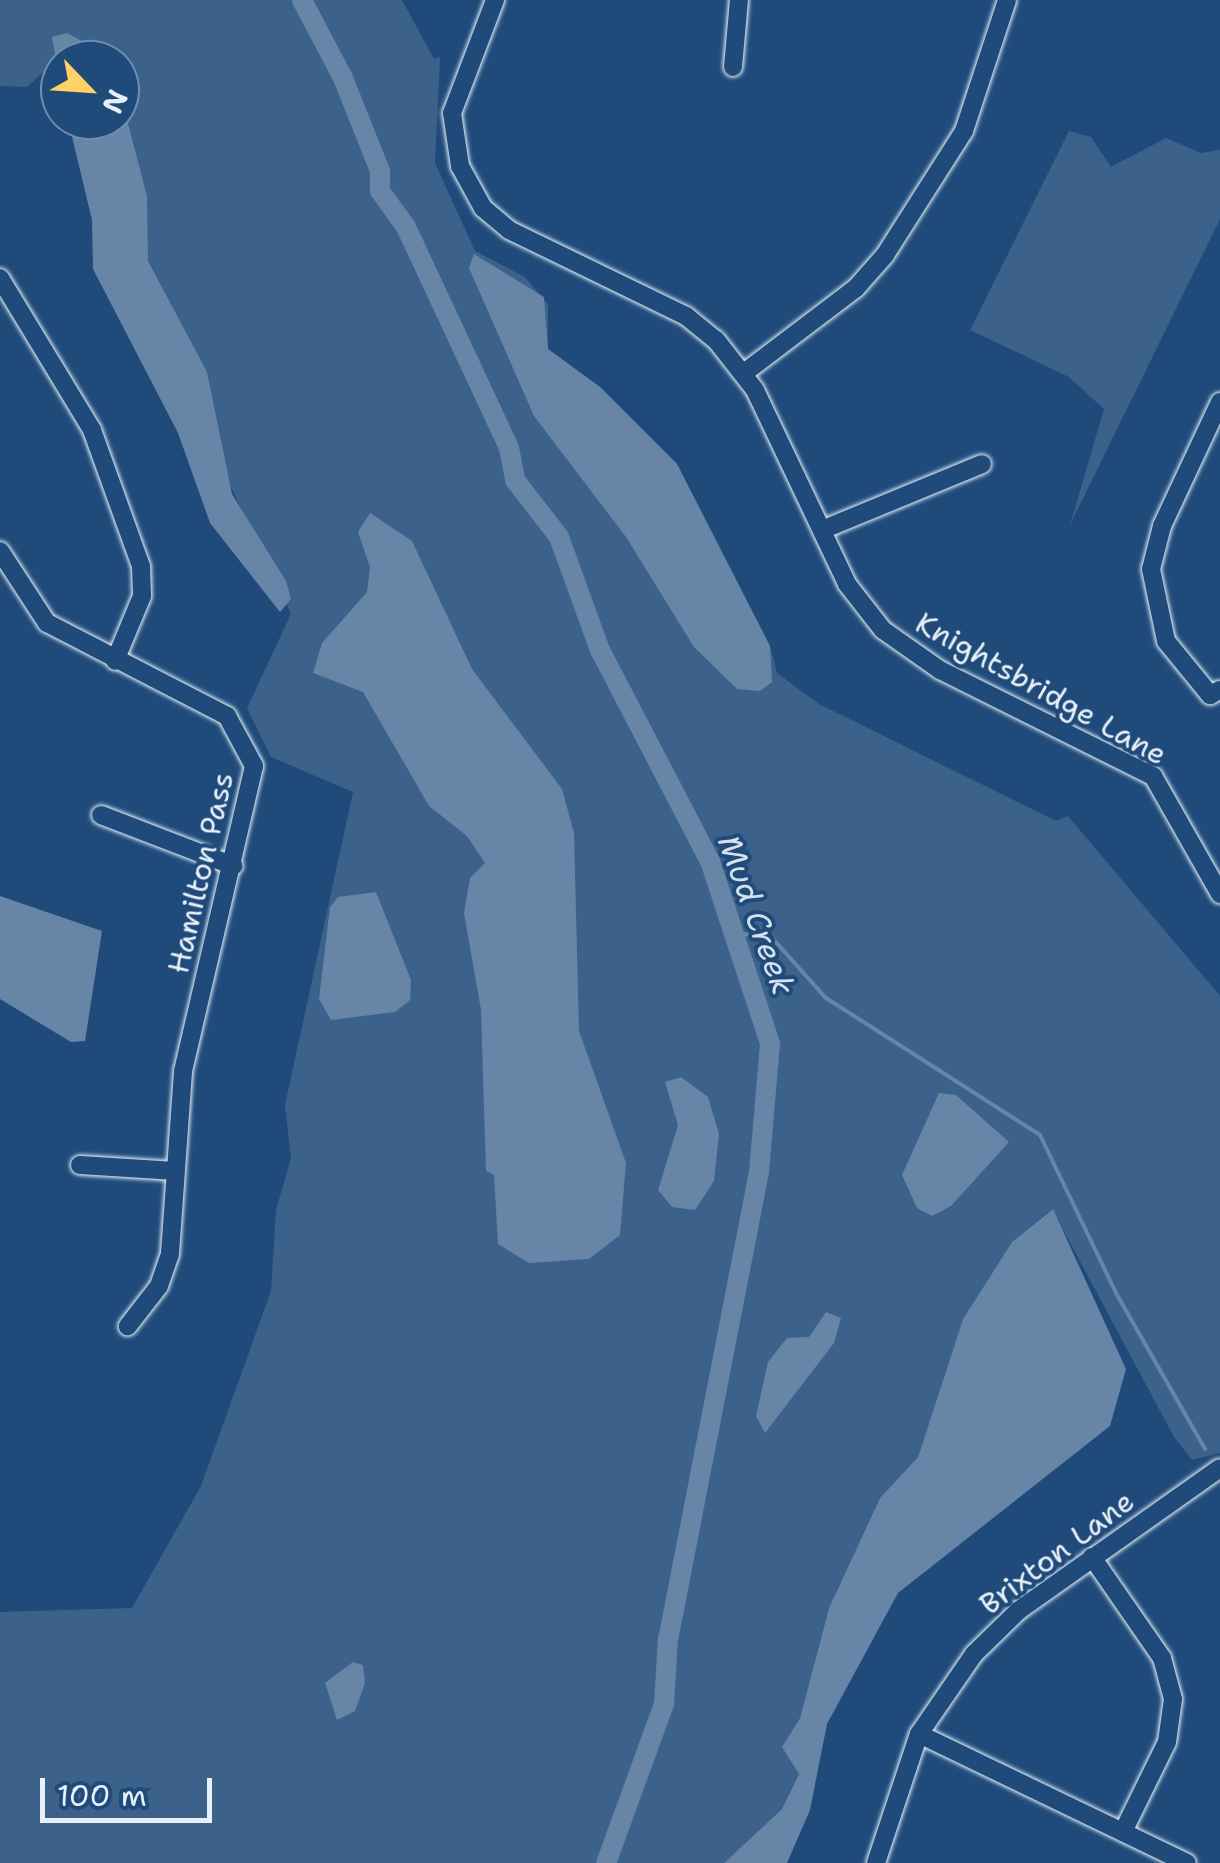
<!DOCTYPE html>
<style>
body{margin:0}
#map{position:relative;width:1220px;height:1863px;overflow:hidden;background:#1f4a7a;font-family:"Shantell Sans",sans-serif}
div>[style]{position:absolute}
.green>*{inset:0;background:#3c628c}
.water>*{inset:0;background:#6685a7}
.stream>*{height:4px;margin:-2px;padding:0 2px;transform-origin:2px;border-radius:2px;background:#6685a7}
.river>*{height:20px;margin:-10px;padding:0 10px;transform-origin:10px;border-radius:10px;background:#6685a7}
.roads{filter:drop-shadow(0 0 2px #e8f1f8) drop-shadow(0 0 2px #e8f1f8)}
.minor>*{height:18px;margin:-9px;padding:0 9px;transform-origin:9px;border-radius:9px;background:#1f4a7a}
span{translate:-50% -50%;white-space:nowrap;text-align:center;line-height:1.15;-webkit-text-stroke:8px #1f4a7a;paint-order:stroke}
.street-label{font-size:30px;color:#e8f1f8}
.water-label{font-size:32px;color:#d4e1ec;font-style:italic}
.north{position:absolute;left:40px;top:40px;width:100px;height:100px;box-sizing:border-box;background:#1f4a7a;border:2px solid #6f8dac;border-radius:50%;rotate:115deg;font-size:28px;font-weight:700;line-height:40px;text-align:center;color:#e8f1f8}
.north::after{content:'';display:block;margin:auto;width:35px;height:45px;background:#ffd166;clip-path:polygon(50% 0,100% 100%,50% 72%,0 100%)}
.scale{position:absolute;left:40px;top:1778px;width:172px;height:45px;box-sizing:border-box;border:5px solid #e8f1f8;border-top:0;padding-left:12px;font-size:30px;line-height:35px;white-space:nowrap;color:#e8f1f8;-webkit-text-stroke:8px #1f4a7a;paint-order:stroke}
</style>
<div id="map">
<div class="green">
<i style="clip-path:polygon(0 0,402px 0,434px 59px,440px 57px,435px 163px,475px 251px,525px 277px,548px 304px,548px 349px,600px 387px,677px 464px,770px 646px,777px 673px,819px 704px,1056px 821px,1068px 816px,1220px 996px,1220px 1453px,1192px 1460px,1174px 1437px,1052px 1209px,1012px 1242px,963px 1319px,918px 1457px,880px 1498px,829px 1608px,800px 1718px,786px 1742px,799px 1774px,782px 1809px,724px 1863px,0 1863px,0 1612px,132px 1608px,201px 1486px,271px 1291px,276px 1210px,291px 1158px,285px 1105px,353px 792px,271px 757px,247px 708px,291px 614px,115px 242px,120px 60px,68px 60px,64px 52px,27px 87px,0 86px)"></i>
<i style="clip-path:polygon(1069px 131px,1091px 137px,1111px 167px,1166px 138px,1201px 153px,1220px 150px,1220px 219px,1070px 525px,1104px 409px,1069px 377px,970px 330px)"></i>
</div>
<div class="water">
<i style="clip-path:polygon(67px 33px,106px 54px,109px 60px,60px 60px,60px 82px,52px 37px)"></i>
<i style="clip-path:polygon(120px 93px,147px 196px,148px 261px,207px 372px,232px 494px,286px 581px,291px 599px,280px 612px,210px 523px,178px 433px,93px 269px,92px 220px,68px 120px,120px 120px)"></i>
<i style="clip-path:polygon(474px 254px,544px 297px,548px 349px,600px 387px,677px 464px,770px 646px,772px 682px,760px 691px,737px 689px,694px 647px,626px 537px,534px 416px,469px 268px)"></i>
<i style="clip-path:polygon(370px 513px,412px 541px,472px 669px,562px 789px,574px 833px,579px 1031px,626px 1163px,620px 1235px,589px 1259px,529px 1263px,498px 1244px,494px 1175px,486px 1171px,481px 1010px,464px 913px,470px 878px,485px 863px,467px 836px,429px 806px,363px 692px,313px 673px,322px 643px,367px 592px,370px 567px,358px 532px)"></i>
<i style="clip-path:polygon(376px 892px,411px 980px,410px 1000px,395px 1012px,331px 1020px,319px 999px,330px 907px,338px 897px)"></i>
<i style="clip-path:polygon(0 896px,102px 931px,85px 1041px,71px 1042px,0 999px)"></i>
<i style="clip-path:polygon(681px 1077px,708px 1097px,719px 1134px,714px 1181px,695px 1210px,672px 1207px,658px 1190px,678px 1125px,665px 1082px)"></i>
<i style="clip-path:polygon(939px 1093px,956px 1095px,1009px 1142px,951px 1206px,932px 1216px,917px 1208px,902px 1175px)"></i>
<i style="clip-path:polygon(1053px 1209px,1126px 1369px,1110px 1426px,898px 1593px,827px 1724px,810px 1810px,787px 1863px,724px 1863px,782px 1809px,799px 1774px,782px 1747px,800px 1718px,829px 1608px,880px 1498px,918px 1457px,963px 1319px,1012px 1242px)"></i>
<i style="clip-path:polygon(826px 1312px,841px 1318px,834px 1343px,765px 1433px,756px 1416px,768px 1362px,787px 1338px,809px 1337px)"></i>
<i style="clip-path:polygon(353px 1662px,363px 1665px,365px 1683px,355px 1711px,337px 1720px,325px 1683px)"></i>
</div>
<div class="stream">
<i style="left:738px;top:933px;width:36px;rotate:10deg"></i>
<i style="left:773px;top:939px;width:79px;rotate:48.1deg"></i>
<i style="left:826px;top:998px;width:254px;rotate:32.6deg"></i>
<i style="left:1040px;top:1135px;width:175px;rotate:64.3deg"></i>
<i style="left:1116px;top:1293px;width:180px;rotate:60.3deg"></i>
</div>
<div class="river">
<i style="left:302px;top:0;width:88px;rotate:62.3deg"></i>
<i style="left:343px;top:78px;width:100px;rotate:68.3deg"></i>
<i style="left:380px;top:171px;width:20px;rotate:90deg"></i>
<i style="left:380px;top:191px;width:44px;rotate:54.2deg"></i>
<i style="left:406px;top:227px;width:244px;rotate:65deg"></i>
<i style="left:509px;top:448px;width:33px;rotate:79deg"></i>
<i style="left:515px;top:480px;width:72px;rotate:52.3deg"></i>
<i style="left:559px;top:537px;width:120px;rotate:70.1deg"></i>
<i style="left:600px;top:650px;width:238px;rotate:62.5deg"></i>
<i style="left:710px;top:861px;width:193px;rotate:71.8deg"></i>
<i style="left:770px;top:1044px;width:128px;rotate:94.9deg"></i>
<i style="left:759px;top:1172px;width:475px;rotate:101deg"></i>
<i style="left:668px;top:1638px;width:66px;rotate:93.5deg"></i>
<i style="left:664px;top:1704px;width:169px;rotate:110deg"></i>
</div>
<div class="roads">
<div class="minor">
<i style="left:495px;top:0;width:121px;rotate:110.8deg"></i>
<i style="left:452px;top:113px;width:54px;rotate:81.4deg"></i>
<i style="left:460px;top:166px;width:48px;rotate:61.3deg"></i>
<i style="left:483px;top:208px;width:34px;rotate:40deg"></i>
<i style="left:509px;top:230px;width:197px;rotate:25.9deg"></i>
<i style="left:686px;top:316px;width:38px;rotate:39deg"></i>
<i style="left:716px;top:340px;width:63px;rotate:52deg"></i>
<i style="left:755px;top:390px;width:215px;rotate:64.6deg"></i>
<i style="left:847px;top:584px;width:58px;rotate:52deg"></i>
<i style="left:883px;top:630px;width:70px;rotate:35.1deg"></i>
<i style="left:940px;top:670px;width:238px;rotate:26.5deg"></i>
<i style="left:1153px;top:776px;width:136px;rotate:60.4deg"></i>
<i style="left:733px;top:67px;width:67px;rotate:-84.9deg"></i>
<i style="left:0;top:278px;width:178px;rotate:58.8deg"></i>
<i style="left:92px;top:430px;width:145px;rotate:70.2deg"></i>
<i style="left:141px;top:566px;width:30px;rotate:88deg"></i>
<i style="left:142px;top:596px;width:70px;rotate:112.6deg"></i>
<i style="left:744px;top:373px;width:141px;rotate:-37.2deg"></i>
<i style="left:856px;top:288px;width:44px;rotate:-48.7deg"></i>
<i style="left:885px;top:255px;width:147px;rotate:-57.5deg"></i>
<i style="left:964px;top:131px;width:138px;rotate:-71.8deg"></i>
<i style="left:1220px;top:402px;width:137px;rotate:115.1deg"></i>
<i style="left:1162px;top:526px;width:44px;rotate:104.3deg"></i>
<i style="left:1151px;top:569px;width:74px;rotate:78.2deg"></i>
<i style="left:1166px;top:641px;width:70px;rotate:50.8deg"></i>
<i style="left:1210px;top:695px;width:11px;rotate:-27deg"></i>
<i style="left:822px;top:530px;width:173px;rotate:-22.4deg"></i>
<i style="left:0;top:551px;width:86px;rotate:56.9deg"></i>
<i style="left:47px;top:623px;width:203px;rotate:27.3deg"></i>
<i style="left:227px;top:716px;width:57px;rotate:61.6deg"></i>
<i style="left:254px;top:766px;width:314px;rotate:103.1deg"></i>
<i style="left:183px;top:1072px;width:182px;rotate:94.1deg"></i>
<i style="left:170px;top:1254px;width:34px;rotate:109deg"></i>
<i style="left:159px;top:1286px;width:51px;rotate:127.8deg"></i>
<i style="left:101px;top:815px;width:142px;rotate:21deg"></i>
<i style="left:80px;top:1165px;width:96px;rotate:3.6deg"></i>
<i style="left:1092px;top:1557px;width:123px;rotate:55.3deg"></i>
<i style="left:1162px;top:1658px;width:42px;rotate:75deg"></i>
<i style="left:1173px;top:1699px;width:43px;rotate:97.9deg"></i>
<i style="left:1167px;top:1742px;width:100px;rotate:116.1deg"></i>
<i style="left:919px;top:1734px;width:297px;rotate:25.7deg"></i>
<i style="left:876px;top:1863px;width:136px;rotate:-71.6deg"></i>
<i style="left:919px;top:1734px;width:97px;rotate:-55.5deg"></i>
<i style="left:974px;top:1654px;width:62px;rotate:-44.3deg"></i>
<i style="left:1018px;top:1611px;width:247px;rotate:-35.3deg"></i>
</div>
</div>
<div class="street-label">
<span style="left:1041px;top:689px;rotate:29deg">Knightsbridge Lane</span>
<span style="left:201px;top:873px;rotate:-77deg">Hamilton Pass</span>
<span style="left:1057px;top:1553px;rotate:-37deg">Brixton Lane</span>
</div>
<div class="water-label">
<span style="left:756px;top:915px;rotate:70deg">Mud Creek</span>
</div>
<div class="north">N</div>
<div class="scale">100 m</div>
</div>
